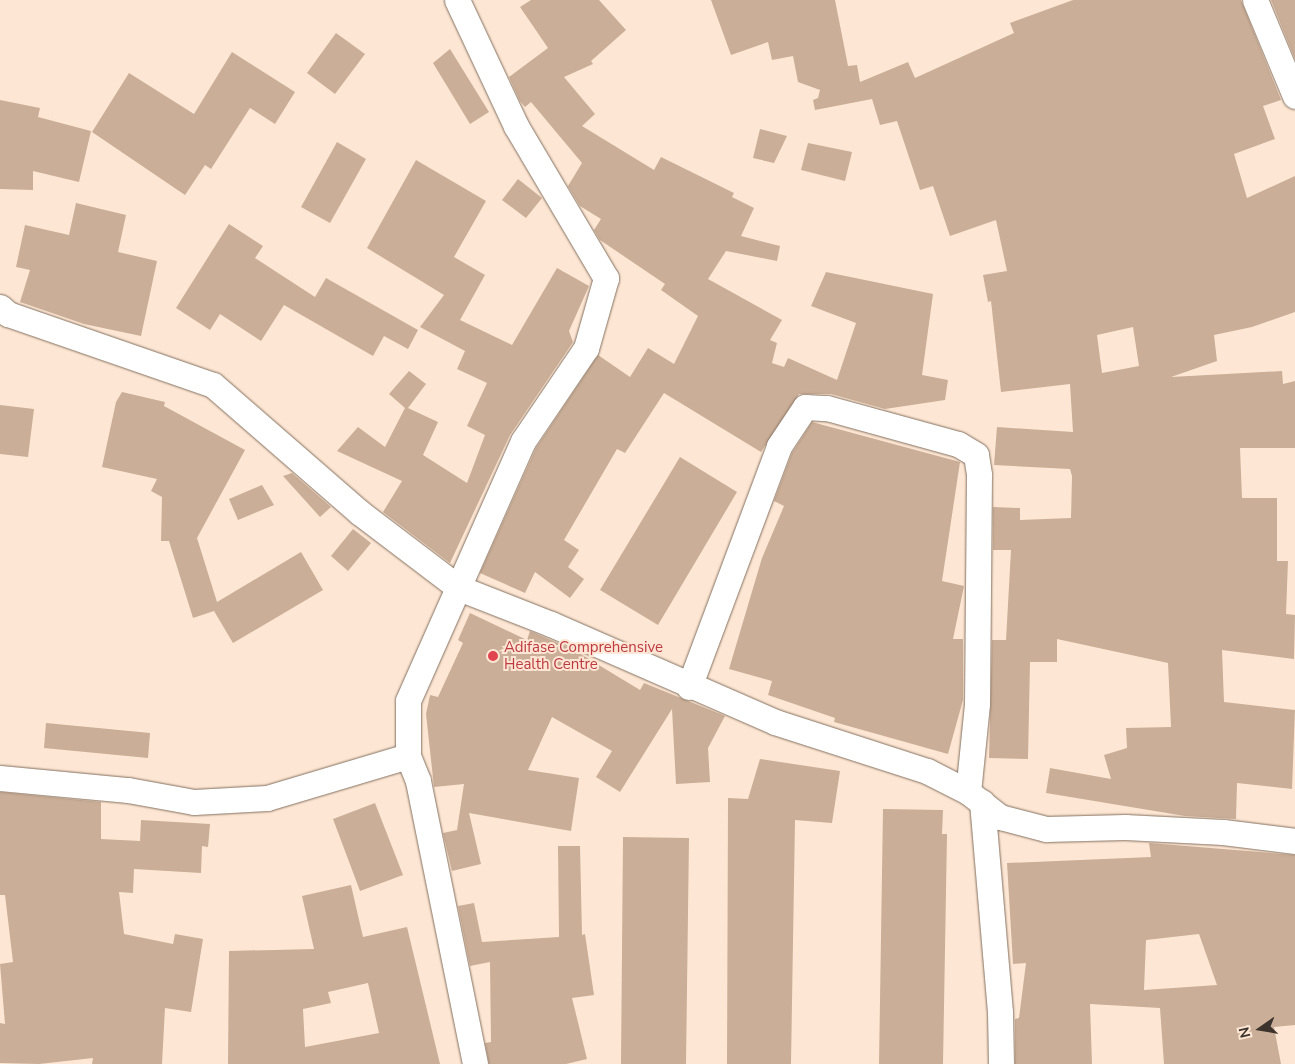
<!DOCTYPE html>
<style>
body{margin:0}
#map{position:relative;width:1295px;height:1064px;overflow:hidden;background:#fde7d4;font-family:"Nunito Sans",sans-serif}
div>[style]{position:absolute}
.building>*{inset:0;background:#caae97}
.roads{filter:drop-shadow(0 0 1px #847060) drop-shadow(0 0 1px #847060)}
.minor>*{height:25px;margin:-12.5px;padding:0 12.5px;transform-origin:12.5px;border-radius:12.5px;background:#fff}
.dots>*{width:14px;height:14px;translate:-50% -50%;box-sizing:border-box;border:2px solid #fde7d4;border-radius:50%}
span{translate:-50% -50%;white-space:nowrap;text-align:center;line-height:1.15;-webkit-text-stroke:4px #fde7d4;paint-order:stroke}
.health-label{font-size:15px;color:#be3a42}
.left{translate:0 -50%;text-align:left}
.north{position:absolute;left:1235px;top:1004px;width:50px;height:50px;-webkit-text-stroke:4px #fde7d4;paint-order:stroke;rotate:257deg;font-size:14px;font-weight:700;line-height:20px;text-align:center;color:#3c342c}
.north::after{content:'';display:block;margin:auto;width:18px;height:22px;background:#3c342c;clip-path:polygon(50% 0,100% 100%,50% 72%,0 100%)}
</style>
<div id="map">
<div class="building">
<i style="clip-path:polygon(531px 0,599px 0,626px 30px,591px 61px,593px 64px,564px 77px,595px 114px,582px 126px,654px 170px,661px 157px,734px 193px,732px 197px,754px 208px,741px 236px,780px 246px,777px 261px,726px 251px,708px 279px,782px 320px,770px 340px,777px 343px,772px 363px,784px 367px,788px 358px,837px 380px,856px 323px,811px 306px,826px 272px,933px 294px,922px 375px,948px 380px,945px 400px,885px 409px,831px 394px,799px 394px,761px 452px,664px 393px,625px 453px,617px 449px,564px 540px,579px 550px,568px 567px,584px 579px,570px 598px,535px 572px,525px 593px,480px 573px,536px 448px,598px 355px,630px 377px,648px 348px,674px 364px,698px 316px,661px 290px,665px 284px,600px 240px,594px 230px,601px 219px,580px 206px,568px 186px,582px 163px,531px 102px,525px 107px,520px 101px,509px 77px,548px 48px,520px 7px)"></i>
<i style="clip-path:polygon(evenodd,711px 0,835px 0,848px 66px,857px 65px,860px 82px,908px 62px,915px 78px,1014px 33px,1010px 23px,1073px 0,1241px 0,1281px 100px,1263px 106px,1275px 139px,1234px 154px,1247px 198px,1295px 176px,1295px 312px,1252px 327px,1214px 335px,1217px 361px,1171px 377px,1282px 371px,1283px 384px,1295px 381px,1295px 448px,1240px 448px,1242px 498px,1277px 498px,1277px 561px,1288px 561px,1286px 614px,1295px 615px,1294px 659px,1222px 650px,1224px 702px,1295px 710px,1292px 789px,1237px 783px,1236px 819px,1185px 816px,1046px 793px,1050px 768px,1111px 779px,1104px 755px,1127px 748px,1126px 728px,1171px 727px,1168px 663px,1057px 639px,1057px 662px,1030px 662px,1028px 759px,989px 758px,992px 640px,1006px 640px,1011px 550px,993px 550px,993px 507px,1020px 508px,1020px 520px,1071px 518px,1072px 476px,1070px 469px,994px 465px,997px 427px,1073px 432px,1070px 384px,1001px 392px,991px 301px,988px 302px,983px 275px,1007px 271px,996px 220px,950px 236px,933px 186px,920px 190px,897px 121px,880px 125px,872px 99px,815px 110px,813px 100px,818px 98px,820px 90px,798px 82px,793px 56px,772px 60px,768px 42px,731px 55px,711px 0,1133px 327px,1139px 366px,1102px 373px,1097px 335px,1133px 327px)"></i>
<i style="clip-path:polygon(1271px 0,1295px 0,1295px 59px)"></i>
<i style="clip-path:polygon(336px 33px,365px 54px,335px 94px,307px 73px)"></i>
<i style="clip-path:polygon(450px 49px,489px 112px,470px 124px,433px 63px)"></i>
<i style="clip-path:polygon(232px 52px,295px 92px,275px 124px,250px 108px,211px 169px,205px 165px,185px 195px,92px 132px,129px 73px,194px 114px)"></i>
<i style="clip-path:polygon(0 100px,40px 108px,38px 117px,91px 131px,79px 182px,33px 171px,33px 190px,0 189px)"></i>
<i style="clip-path:polygon(760px 129px,787px 136px,774px 163px,753px 158px)"></i>
<i style="clip-path:polygon(337px 142px,366px 159px,330px 223px,301px 207px)"></i>
<i style="clip-path:polygon(808px 143px,852px 152px,845px 181px,801px 170px)"></i>
<i style="clip-path:polygon(416px 160px,486px 201px,454px 257px,485px 275px,460px 320px,512px 345px,557px 268px,589px 286px,569px 331px,573px 342px,510px 435px,450px 563px,383px 512px,402px 481px,337px 451px,358px 427px,385px 447px,405px 408px,389px 394px,409px 371px,426px 384px,408px 408px,438px 422px,423px 455px,467px 483px,485px 435px,467px 426px,487px 383px,457px 369px,465px 351px,420px 327px,444px 295px,367px 248px)"></i>
<i style="clip-path:polygon(518px 179px,542px 198px,526px 218px,502px 200px)"></i>
<i style="clip-path:polygon(76px 203px,126px 215px,118px 252px,157px 261px,141px 336px,84px 324px,20px 302px,30px 270px,16px 267px,25px 225px,69px 235px)"></i>
<i style="clip-path:polygon(229px 224px,263px 246px,255px 258px,315px 297px,326px 278px,418px 330px,408px 349px,384px 336px,373px 356px,284px 305px,261px 341px,220px 314px,210px 330px,176px 308px)"></i>
<i style="clip-path:polygon(122px 392px,165px 402px,164px 406px,245px 450px,197px 538px,217px 602px,301px 552px,323px 590px,233px 643px,214px 611px,193px 618px,169px 541px,161px 541px,162px 497px,151px 491px,157px 479px,102px 467px,116px 402px)"></i>
<i style="clip-path:polygon(0 405px,34px 409px,28px 457px,0 454px)"></i>
<i style="clip-path:polygon(812px 422px,960px 462px,942px 581px,964px 586px,953px 639px,963px 639px,963px 700px,948px 754px,834px 722px,835px 718px,768px 695px,772px 681px,729px 669px,762px 558px,784px 506px,774px 501px,792px 453px)"></i>
<i style="clip-path:polygon(680px 457px,737px 492px,658px 625px,600px 590px)"></i>
<i style="clip-path:polygon(292px 473px,331px 507px,320px 517px,283px 476px)"></i>
<i style="clip-path:polygon(262px 485px,274px 505px,238px 520px,229px 499px)"></i>
<i style="clip-path:polygon(353px 529px,371px 543px,348px 571px,331px 556px)"></i>
<i style="clip-path:polygon(470px 613px,527px 640px,530px 631px,574px 650px,640px 690px,644px 683px,725px 716px,708px 748px,710px 782px,676px 784px,672px 709px,620px 792px,596px 777px,612px 751px,552px 717px,528px 770px,579px 778px,571px 831px,469px 813px,481px 864px,452px 871px,443px 833px,457px 830px,464px 784px,434px 787px,426px 714px,430px 695px,438px 697px,463px 643px,458px 640px)"></i>
<i style="clip-path:polygon(46px 723px,150px 733px,148px 758px,44px 748px)"></i>
<i style="clip-path:polygon(760px 759px,840px 771px,832px 823px,795px 820px,791px 1064px,727px 1064px,728px 798px,748px 799px)"></i>
<i style="clip-path:polygon(0 792px,101px 802px,101px 839px,140px 841px,141px 820px,210px 824px,208px 847px,202px 846px,201px 873px,134px 869px,133px 893px,119px 892px,124px 934px,173px 944px,175px 934px,203px 939px,191px 1012px,165px 1008px,162px 1064px,92px 1064px,93px 1058px,39px 1064px,0 1063px,0 1023px,5px 1024px,0 964px,13px 962px,5px 895px,0 895px)"></i>
<i style="clip-path:polygon(375px 803px,403px 875px,360px 891px,333px 819px)"></i>
<i style="clip-path:polygon(883px 809px,943px 810px,942px 834px,947px 834px,943px 1064px,879px 1064px)"></i>
<i style="clip-path:polygon(623px 837px,689px 838px,686px 1064px,621px 1064px)"></i>
<i style="clip-path:polygon(evenodd,1149px 843px,1295px 855px,1295px 1025px,1274px 1027px,1281px 1064px,1164px 1064px,1160px 1008px,1090px 1004px,1092px 1064px,1015px 1064px,1015px 1019px,1019px 1018px,1026px 963px,1013px 964px,1007px 863px,1151px 857px,1149px 843px,1199px 934px,1217px 985px,1144px 990px,1146px 940px,1199px 934px)"></i>
<i style="clip-path:polygon(558px 846px,580px 846px,582px 935px,585px 934px,594px 995px,572px 998px,587px 1059px,566px 1064px,489px 1064px,485px 1043px,491px 1042px,490px 962px,470px 966px,458px 906px,474px 903px,482px 942px,559px 937px)"></i>
<i style="clip-path:polygon(evenodd,351px 885px,363px 937px,407px 927px,440px 1064px,228px 1064px,229px 951px,314px 949px,302px 896px,351px 885px,368px 983px,379px 1033px,305px 1047px,303px 1009px,331px 1003px,328px 992px,368px 983px)"></i>
</div>
<div class="roads">
<div class="minor">
<i style="left:457px;top:0;width:139px;rotate:64.9deg"></i>
<i style="left:516px;top:126px;width:177px;rotate:59.4deg"></i>
<i style="left:606px;top:278px;width:73px;rotate:105.9deg"></i>
<i style="left:586px;top:348px;width:112px;rotate:124.1deg"></i>
<i style="left:523px;top:441px;width:284px;rotate:113.9deg"></i>
<i style="left:408px;top:701px;width:55px;rotate:90deg"></i>
<i style="left:408px;top:756px;width:27px;rotate:68deg"></i>
<i style="left:418px;top:781px;width:289px;rotate:78.6deg"></i>
<i style="left:1255px;top:0;width:104px;rotate:67.4deg"></i>
<i style="left:0;top:307px;width:11px;rotate:41deg"></i>
<i style="left:8px;top:314px;width:217px;rotate:19.1deg"></i>
<i style="left:213px;top:385px;width:194px;rotate:41deg"></i>
<i style="left:359px;top:512px;width:126px;rotate:37.2deg"></i>
<i style="left:459px;top:588px;width:99px;rotate:21.4deg"></i>
<i style="left:551px;top:624px;width:244px;rotate:23.6deg"></i>
<i style="left:775px;top:722px;width:160px;rotate:17.9deg"></i>
<i style="left:927px;top:771px;width:46px;rotate:27.1deg"></i>
<i style="left:968px;top:792px;width:41px;rotate:38deg"></i>
<i style="left:1000px;top:817px;width:48px;rotate:14.6deg"></i>
<i style="left:1046px;top:829px;width:79px;rotate:-1.5deg"></i>
<i style="left:1125px;top:827px;width:98px;rotate:2.9deg"></i>
<i style="left:1223px;top:832px;width:73px;rotate:7.1deg"></i>
<i style="left:689px;top:687px;width:257px;rotate:-69.5deg"></i>
<i style="left:779px;top:446px;width:47px;rotate:-56.3deg"></i>
<i style="left:805px;top:407px;width:22px;rotate:3deg"></i>
<i style="left:827px;top:408px;width:136px;rotate:15.4deg"></i>
<i style="left:958px;top:444px;width:21px;rotate:31deg"></i>
<i style="left:976px;top:455px;width:20px;rotate:81deg"></i>
<i style="left:979px;top:475px;width:229px;rotate:90.5deg"></i>
<i style="left:977px;top:704px;width:88px;rotate:95.8deg"></i>
<i style="left:0;top:778px;width:129px;rotate:5.4deg"></i>
<i style="left:128px;top:790px;width:67px;rotate:10.3deg"></i>
<i style="left:194px;top:802px;width:73px;rotate:-3.1deg"></i>
<i style="left:267px;top:798px;width:147px;rotate:-16.6deg"></i>
<i style="left:982px;top:802px;width:211px;rotate:85.1deg"></i>
<i style="left:1000px;top:1012px;width:52px;rotate:88.9deg"></i>
</div>
</div>
<div class="dots">
<i style="left:493px;top:656px;background:#e0444e"></i>
</div>
<div class="health-label">
<span class="left" style="left:504px;top:656px">Adifase Comprehensive<br>Health Centre</span>
</div>
<div class="north">N</div>
</div>
